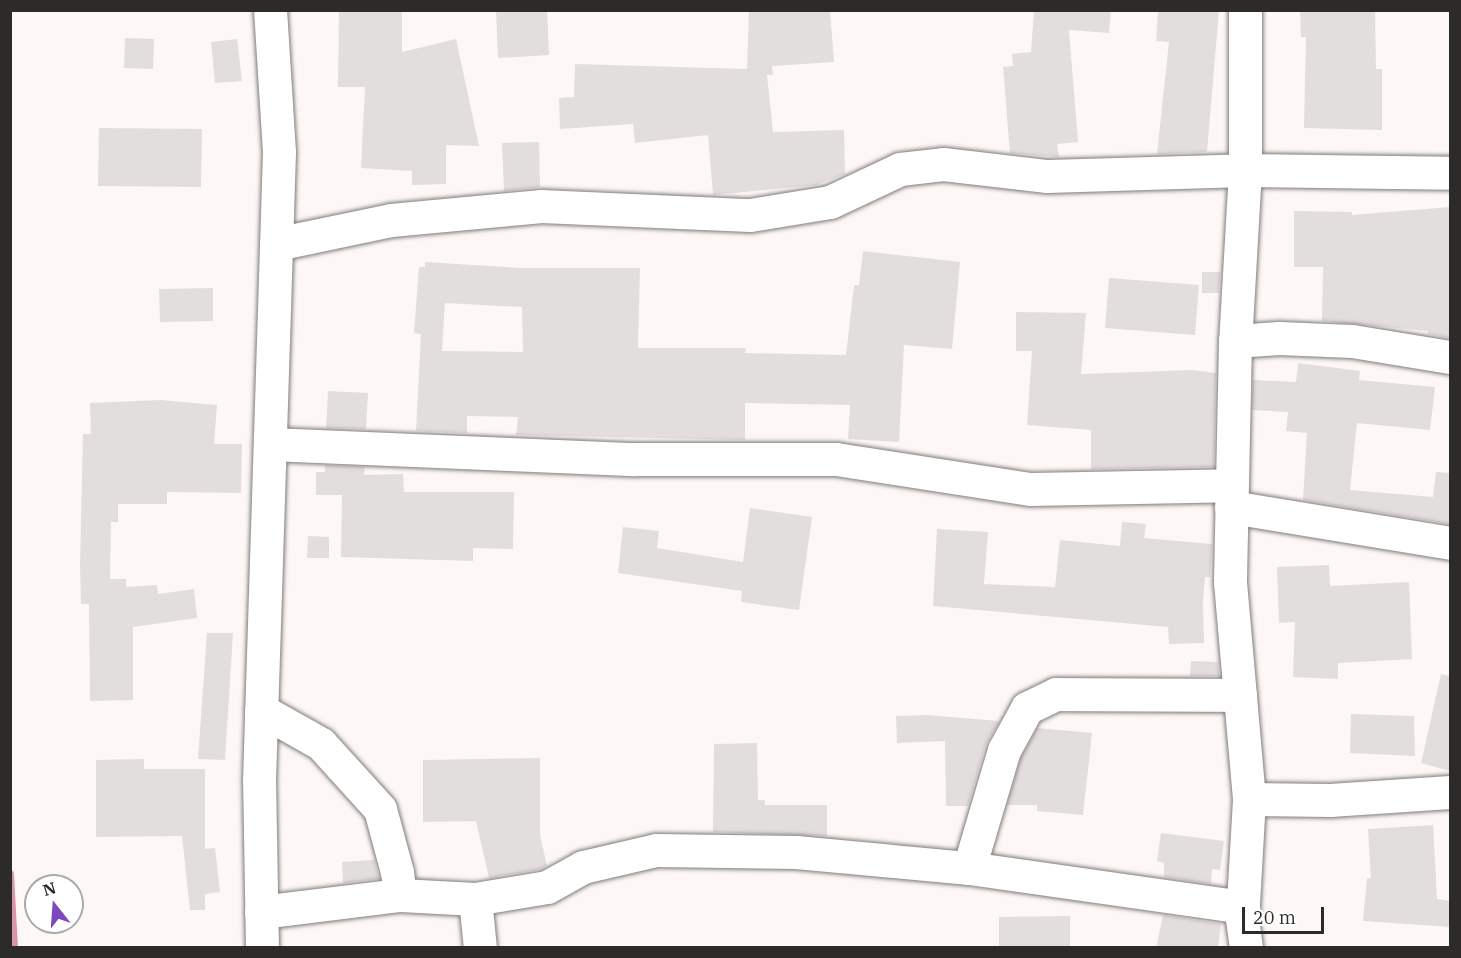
<!DOCTYPE html>
<style>
body{margin:0}
#map{position:relative;width:1461px;height:958px;overflow:hidden;background:#fdf8f6;font-family:"IBM Plex Serif",serif}
div>[style]{position:absolute}
.stream>*{height:8px;margin:-4px;padding:0 4px;transform-origin:4px;border-radius:4px;background:#da94a8}
.building>*{inset:0;background:#e3dede}
.roads{filter:drop-shadow(0 0 2px #817c7a) drop-shadow(0 0 2px #817c7a)}
.minor>*{height:33px;margin:-16.5px;padding:0 16.5px;transform-origin:16.5px;border-radius:16.5px;background:#fff}
span{translate:-50% -50%;white-space:nowrap;text-align:center;line-height:1.15;-webkit-text-stroke:4.5px #fff;paint-order:stroke}
.frame{position:absolute;inset:0;border:12px solid #2d2b2a;pointer-events:none}
.north{position:absolute;left:24px;top:874px;width:60px;height:60px;box-sizing:border-box;background:#fff;border:2px solid #abaaaa;border-radius:50%;rotate:343deg;font-size:16px;font-weight:700;line-height:24px;text-align:center;color:#2d2b2a}
.north::after{content:'';display:block;margin:auto;width:21px;height:27px;background:#7c48bf;clip-path:polygon(50% 0,100% 100%,50% 72%,0 100%)}
.scale{position:absolute;left:1242px;top:907px;width:82px;height:27px;box-sizing:border-box;border:3px solid #2d2b2a;border-top:0;padding-left:8px;font-size:18px;line-height:21px;white-space:nowrap;color:#2d2b2a;-webkit-text-stroke:4px #fff;paint-order:stroke}
</style>
<div id="map">
<div class="stream">
<i style="left:10px;top:874px;width:74px;rotate:86.9deg"></i>
</div>
<div class="building">
<i style="clip-path:polygon(339px 10px,402px 10px,402px 52px,456px 39px,479px 146px,446px 145px,446px 184px,412px 185px,412px 171px,361px 168px,365px 87px,338px 87px)"></i>
<i style="clip-path:polygon(496px 10px,547px 10px,549px 55px,498px 58px)"></i>
<i style="clip-path:polygon(749px 10px,830px 10px,834px 62px,772px 66px,773px 75px,767px 75px,773px 132px,844px 130px,845px 174px,816px 185px,713px 195px,708px 135px,635px 143px,633px 124px,560px 129px,559px 98px,574px 97px,575px 64px,747px 69px)"></i>
<i style="clip-path:polygon(1034px 10px,1111px 10px,1109px 33px,1069px 30px,1078px 142px,1057px 144px,1059px 157px,1010px 153px,1003px 67px,1013px 66px,1012px 54px,1031px 52px)"></i>
<i style="clip-path:polygon(1158px 10px,1219px 10px,1207px 152px,1157px 154px,1169px 42px,1156px 41px)"></i>
<i style="clip-path:polygon(1300px 10px,1375px 10px,1376px 69px,1382px 69px,1382px 130px,1304px 128px,1306px 37px,1301px 37px)"></i>
<i style="clip-path:polygon(125px 38px,154px 39px,153px 69px,124px 68px)"></i>
<i style="clip-path:polygon(237px 39px,242px 81px,215px 83px,211px 42px)"></i>
<i style="clip-path:polygon(99px 128px,202px 129px,201px 187px,98px 186px)"></i>
<i style="clip-path:polygon(539px 142px,540px 187px,504px 191px,502px 143px)"></i>
<i style="clip-path:polygon(1450px 207px,1450px 338px,1428px 334px,1428px 331px,1322px 321px,1323px 267px,1294px 267px,1294px 211px,1352px 212px,1352px 215px)"></i>
<i style="clip-path:polygon(evenodd,863px 251px,960px 262px,952px 349px,904px 345px,899px 442px,848px 439px,850px 405px,745px 403px,745px 440px,516px 435px,518px 417px,467px 416px,467px 433px,416px 431px,421px 334px,414px 333px,419px 267px,425px 267px,425px 262px,521px 268px,640px 268px,638px 348px,746px 348px,745px 353px,846px 355px,854px 285px,859px 285px,863px 251px,445px 303px,522px 307px,523px 352px,442px 351px,445px 303px)"></i>
<i style="clip-path:polygon(1202px 272px,1220px 272px,1219px 293px,1202px 293px)"></i>
<i style="clip-path:polygon(1109px 278px,1199px 285px,1195px 335px,1105px 328px)"></i>
<i style="clip-path:polygon(213px 288px,213px 321px,160px 322px,159px 289px)"></i>
<i style="clip-path:polygon(1016px 312px,1086px 313px,1081px 374px,1192px 370px,1216px 373px,1214px 467px,1091px 469px,1091px 430px,1027px 425px,1032px 351px,1016px 351px)"></i>
<i style="clip-path:polygon(1298px 363px,1360px 371px,1359px 380px,1435px 387px,1430px 430px,1357px 423px,1350px 490px,1433px 497px,1436px 472px,1450px 473px,1450px 524px,1303px 500px,1307px 433px,1286px 431px,1288px 412px,1252px 410px,1253px 380px,1296px 382px)"></i>
<i style="clip-path:polygon(328px 391px,368px 393px,366px 429px,326px 428px)"></i>
<i style="clip-path:polygon(160px 400px,217px 405px,214px 444px,242px 444px,241px 493px,167px 492px,167px 504px,118px 504px,118px 522px,111px 522px,110px 579px,126px 579px,126px 587px,157px 585px,158px 594px,194px 589px,197px 618px,133px 627px,133px 700px,90px 701px,89px 604px,81px 604px,80px 565px,83px 434px,91px 434px,90px 403px)"></i>
<i style="clip-path:polygon(325px 465px,365px 467px,364px 475px,403px 474px,404px 492px,514px 492px,513px 549px,473px 548px,473px 561px,341px 557px,342px 495px,316px 495px,316px 472px,325px 472px)"></i>
<i style="clip-path:polygon(750px 508px,812px 517px,799px 610px,741px 602px,742px 591px,618px 573px,623px 527px,659px 531px,657px 548px,743px 562px)"></i>
<i style="clip-path:polygon(1122px 522px,1146px 524px,1144px 538px,1212px 544px,1210px 577px,1205px 577px,1203px 602px,1204px 643px,1169px 644px,1168px 627px,933px 606px,937px 529px,988px 532px,984px 584px,1055px 587px,1060px 540px,1120px 546px)"></i>
<i style="clip-path:polygon(308px 536px,329px 537px,329px 558px,307px 558px)"></i>
<i style="clip-path:polygon(1329px 565px,1330px 586px,1409px 582px,1412px 659px,1338px 663px,1338px 679px,1293px 677px,1295px 622px,1279px 623px,1277px 567px)"></i>
<i style="clip-path:polygon(207px 633px,233px 633px,225px 760px,198px 759px)"></i>
<i style="clip-path:polygon(1191px 661px,1218px 662px,1219px 676px,1190px 676px)"></i>
<i style="clip-path:polygon(1441px 674px,1450px 676px,1450px 771px,1421px 763px)"></i>
<i style="clip-path:polygon(1351px 714px,1414px 716px,1415px 756px,1350px 753px)"></i>
<i style="clip-path:polygon(926px 715px,999px 721px,986px 744px,968px 806px,946px 806px,945px 741px,897px 743px,896px 716px)"></i>
<i style="clip-path:polygon(1037px 728px,1092px 733px,1083px 815px,1037px 811px,1037px 805px,1007px 805px,1021px 757px)"></i>
<i style="clip-path:polygon(757px 743px,758px 800px,765px 800px,765px 805px,827px 805px,827px 836px,713px 832px,714px 744px)"></i>
<i style="clip-path:polygon(540px 758px,540px 835px,547px 866px,541px 869px,489px 878px,476px 821px,423px 822px,423px 760px)"></i>
<i style="clip-path:polygon(144px 759px,144px 769px,205px 769px,205px 849px,215px 848px,220px 892px,205px 894px,205px 910px,190px 910px,182px 836px,96px 837px,96px 760px)"></i>
<i style="clip-path:polygon(1433px 825px,1437px 899px,1450px 901px,1450px 927px,1363px 921px,1367px 878px,1371px 878px,1368px 829px)"></i>
<i style="clip-path:polygon(1161px 833px,1224px 841px,1220px 870px,1212px 869px,1211px 884px,1164px 877px,1164px 863px,1157px 861px)"></i>
<i style="clip-path:polygon(374px 860px,379px 879px,343px 883px,342px 862px)"></i>
<i style="clip-path:polygon(1163px 915px,1221px 924px,1218px 948px,1156px 948px)"></i>
<i style="clip-path:polygon(1070px 916px,1070px 948px,999px 948px,999px 917px)"></i>
</div>
<div class="roads">
<div class="minor">
<i style="left:1245px;top:10px;width:160px;rotate:90deg"></i>
<i style="left:1245px;top:170px;width:171px;rotate:93.3deg"></i>
<i style="left:1235px;top:341px;width:241px;rotate:91.2deg"></i>
<i style="left:1230px;top:582px;width:218px;rotate:85deg"></i>
<i style="left:1249px;top:799px;width:120px;rotate:93.3deg"></i>
<i style="left:1242px;top:919px;width:29px;rotate:82deg"></i>
<i style="left:276px;top:244px;width:117px;rotate:-11.8deg"></i>
<i style="left:391px;top:220px;width:151px;rotate:-5.3deg"></i>
<i style="left:541px;top:206px;width:209px;rotate:2.5deg"></i>
<i style="left:750px;top:215px;width:81px;rotate:-9.2deg"></i>
<i style="left:830px;top:202px;width:77px;rotate:-25.2deg"></i>
<i style="left:900px;top:169px;width:43px;rotate:-6.6deg"></i>
<i style="left:943px;top:164px;width:105px;rotate:6.6deg"></i>
<i style="left:1047px;top:176px;width:198px;rotate:-1.7deg"></i>
<i style="left:1245px;top:170px;width:205px;rotate:0.8deg"></i>
<i style="left:1235px;top:341px;width:44px;rotate:-3.9deg"></i>
<i style="left:1279px;top:338px;width:73px;rotate:2.4deg"></i>
<i style="left:1352px;top:341px;width:99px;rotate:9.3deg"></i>
<i style="left:270px;top:444px;width:365px;rotate:2.4deg"></i>
<i style="left:635px;top:459px;width:201px"></i>
<i style="left:836px;top:459px;width:196px;rotate:8.8deg"></i>
<i style="left:1030px;top:489px;width:201px;rotate:-1.1deg"></i>
<i style="left:1231px;top:507px;width:222px;rotate:9.3deg"></i>
<i style="left:261px;top:710px;width:69px;rotate:29.5deg"></i>
<i style="left:321px;top:744px;width:88px;rotate:47.8deg"></i>
<i style="left:380px;top:809px;width:65px;rotate:74.9deg"></i>
<i style="left:397px;top:872px;width:23px;rotate:83deg"></i>
<i style="left:400px;top:895px;width:75px;rotate:3.1deg"></i>
<i style="left:475px;top:899px;width:73px;rotate:-9.5deg"></i>
<i style="left:547px;top:887px;width:41px;rotate:-29.1deg"></i>
<i style="left:583px;top:867px;width:75px;rotate:-13.1deg"></i>
<i style="left:656px;top:850px;width:140px;rotate:0.8deg"></i>
<i style="left:796px;top:852px;width:174px;rotate:5.3deg"></i>
<i style="left:969px;top:868px;width:277px;rotate:8.1deg"></i>
<i style="left:1249px;top:799px;width:81px;rotate:0.7deg"></i>
<i style="left:1330px;top:800px;width:120px;rotate:-3.8deg"></i>
<i style="left:969px;top:868px;width:123px;rotate:-73.5deg"></i>
<i style="left:1004px;top:750px;width:48px;rotate:-61.3deg"></i>
<i style="left:1027px;top:708px;width:32px;rotate:-26deg"></i>
<i style="left:1056px;top:694px;width:184px;rotate:0.3deg"></i>
<i style="left:475px;top:899px;width:49px;rotate:84.2deg"></i>
<i style="left:261px;top:912px;width:140px;rotate:-7deg"></i>
<i style="left:262px;top:948px;width:167px;rotate:-91deg"></i>
<i style="left:259px;top:781px;width:629px;rotate:-88.18deg"></i>
<i style="left:279px;top:152px;width:142px;rotate:-93.6deg"></i>
</div>
</div>
<div class="frame"></div>
<div class="north">N</div>
<div class="scale">20 m</div>
</div>
